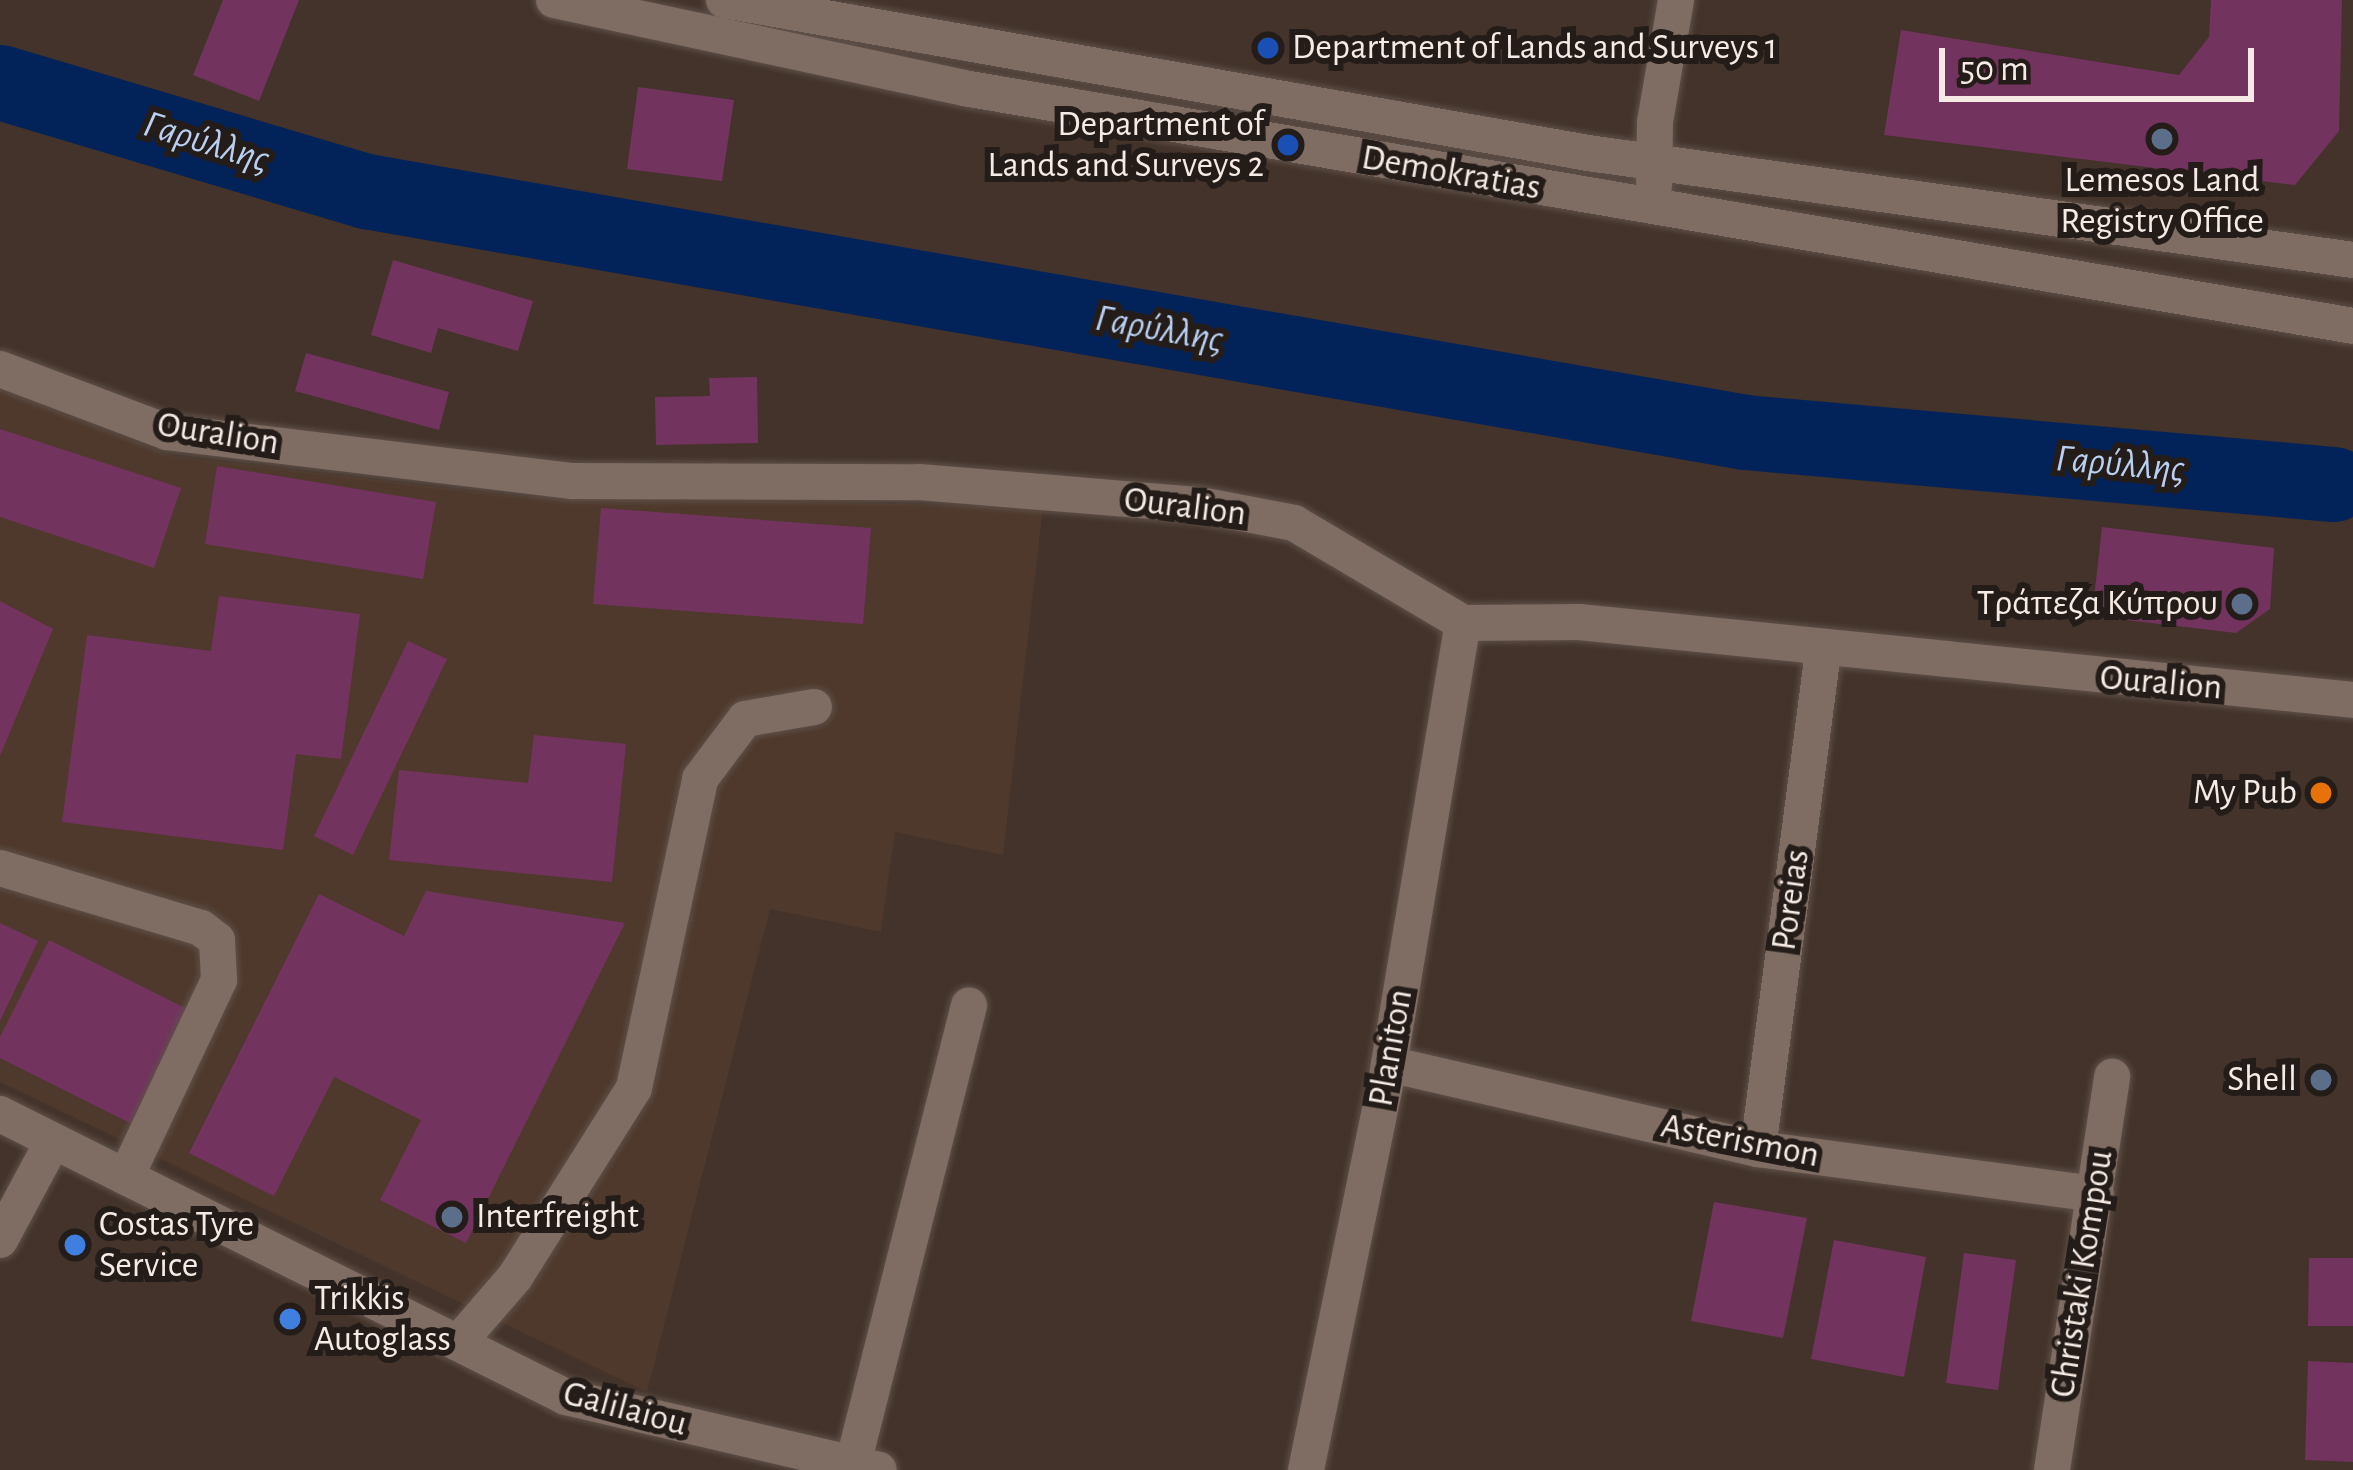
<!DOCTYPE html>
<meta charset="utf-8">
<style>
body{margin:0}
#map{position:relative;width:2353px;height:1470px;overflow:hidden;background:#43332a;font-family:"Alegreya Sans",sans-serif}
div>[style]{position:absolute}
.built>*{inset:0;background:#4f392c}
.river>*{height:75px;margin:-37.5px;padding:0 37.5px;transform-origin:37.5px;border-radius:37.5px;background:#02235a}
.building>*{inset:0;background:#73335f}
.roads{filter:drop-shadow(0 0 3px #5e5049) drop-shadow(0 0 3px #5e5049)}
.minor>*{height:36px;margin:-18px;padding:0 18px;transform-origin:18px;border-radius:18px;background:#7f6c62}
.dots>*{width:33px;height:33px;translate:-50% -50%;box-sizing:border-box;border:6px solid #241c18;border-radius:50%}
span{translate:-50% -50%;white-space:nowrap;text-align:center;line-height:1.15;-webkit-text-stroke:12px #241c18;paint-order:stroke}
.poi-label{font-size:36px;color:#f5eae4}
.left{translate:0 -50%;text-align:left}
.right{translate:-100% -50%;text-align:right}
.street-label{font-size:36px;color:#f5eae4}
.water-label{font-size:39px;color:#bad0f3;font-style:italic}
.scale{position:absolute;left:1939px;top:48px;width:315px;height:54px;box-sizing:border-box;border:6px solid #f5eae4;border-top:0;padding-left:15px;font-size:36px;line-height:42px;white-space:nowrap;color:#f5eae4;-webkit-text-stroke:9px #241c18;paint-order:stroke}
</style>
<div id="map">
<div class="built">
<i style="clip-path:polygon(0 389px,172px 456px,514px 496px,1043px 507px,1003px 855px,895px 832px,881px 932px,770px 909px,647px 1392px,0 1082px)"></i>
</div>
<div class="river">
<i style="left:0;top:82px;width:382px;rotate:16.6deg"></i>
<i style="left:366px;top:191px;width:1400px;rotate:9.91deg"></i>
<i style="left:1745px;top:432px;width:591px;rotate:5.05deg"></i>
</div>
<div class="building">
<i style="clip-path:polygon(223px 0,299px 0,259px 101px,193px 75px)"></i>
<i style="clip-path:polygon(2211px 0,2342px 0,2339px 131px,2295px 185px,1884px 135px,1901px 30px,2179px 75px,2209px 37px)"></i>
<i style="clip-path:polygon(638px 87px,734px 100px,722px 181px,627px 169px)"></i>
<i style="clip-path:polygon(393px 260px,533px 301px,518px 351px,438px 328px,431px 353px,371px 335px)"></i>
<i style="clip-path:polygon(306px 353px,449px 392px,439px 430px,295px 391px)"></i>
<i style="clip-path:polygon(757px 377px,758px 443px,656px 445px,655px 397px,710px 396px,709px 378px)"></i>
<i style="clip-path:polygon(0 429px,181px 488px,154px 568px,0 517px)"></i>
<i style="clip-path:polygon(217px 466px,436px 502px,423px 579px,205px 544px)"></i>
<i style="clip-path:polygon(601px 508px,871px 528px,863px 624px,593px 604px)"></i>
<i style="clip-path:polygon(2102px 527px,2274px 548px,2270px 609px,2236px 633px,2092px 616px)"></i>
<i style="clip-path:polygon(219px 596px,360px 614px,341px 759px,296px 754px,283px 850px,62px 822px,87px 635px,211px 651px)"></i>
<i style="clip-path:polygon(0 601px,53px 629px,0 756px)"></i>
<i style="clip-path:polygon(408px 641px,447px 659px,353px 855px,314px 836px)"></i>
<i style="clip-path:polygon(534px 735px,626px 744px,612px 882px,389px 860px,399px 770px,528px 783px)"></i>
<i style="clip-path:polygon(426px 891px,625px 923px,466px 1243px,380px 1200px,421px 1120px,334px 1077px,274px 1196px,189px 1153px,319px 894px,404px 936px)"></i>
<i style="clip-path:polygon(0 923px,38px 941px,0 1021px)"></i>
<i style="clip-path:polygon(49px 940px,193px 1012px,136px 1126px,0 1058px,0 1037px)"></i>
<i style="clip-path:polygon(1714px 1202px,1807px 1218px,1783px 1338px,1691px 1321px)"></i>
<i style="clip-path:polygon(1834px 1240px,1926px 1257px,1904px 1377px,1811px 1359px)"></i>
<i style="clip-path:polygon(1964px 1253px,2016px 1260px,1998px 1390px,1946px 1383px)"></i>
<i style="clip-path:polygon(2309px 1258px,2353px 1258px,2353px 1326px,2308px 1326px)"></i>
<i style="clip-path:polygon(2308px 1361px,2353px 1363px,2353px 1462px,2305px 1460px)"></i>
</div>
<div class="roads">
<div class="minor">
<i style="left:554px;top:0;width:419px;rotate:12.1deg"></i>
<i style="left:964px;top:88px;width:1409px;rotate:9.72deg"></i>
<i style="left:724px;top:0;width:877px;rotate:10.04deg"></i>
<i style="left:1588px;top:153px;width:772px;rotate:7.96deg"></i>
<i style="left:1654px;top:186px;width:64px;rotate:-89.1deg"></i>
<i style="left:1655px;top:122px;width:124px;rotate:-80.2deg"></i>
<i style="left:0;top:369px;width:178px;rotate:20.7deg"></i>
<i style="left:167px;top:432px;width:407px;rotate:6.9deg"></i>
<i style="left:571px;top:481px;width:348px;rotate:0.2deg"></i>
<i style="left:919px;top:482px;width:282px;rotate:4.7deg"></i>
<i style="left:1200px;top:505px;width:96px;rotate:10.8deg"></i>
<i style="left:1294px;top:523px;width:196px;rotate:30.6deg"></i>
<i style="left:1463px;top:623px;width:116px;rotate:-0.5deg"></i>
<i style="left:1579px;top:622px;width:778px;rotate:5.75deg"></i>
<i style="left:0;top:868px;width:210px;rotate:16.6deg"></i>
<i style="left:201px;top:928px;width:20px;rotate:37deg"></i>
<i style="left:217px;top:940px;width:40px;rotate:87.1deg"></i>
<i style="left:219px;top:980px;width:218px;rotate:115.3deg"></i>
<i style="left:1389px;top:1064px;width:379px;rotate:13deg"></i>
<i style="left:1758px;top:1149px;width:341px;rotate:7.6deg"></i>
<i style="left:0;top:1114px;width:633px;rotate:26.57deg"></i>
<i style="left:566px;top:1397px;width:321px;rotate:13.1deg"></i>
<i style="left:1758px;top:1149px;width:501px;rotate:-82.55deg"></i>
<i style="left:0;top:1240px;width:112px;rotate:-61.8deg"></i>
<i style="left:458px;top:1343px;width:87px;rotate:-49.2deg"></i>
<i style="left:515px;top:1277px;width:223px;rotate:-57.8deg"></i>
<i style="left:634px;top:1088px;width:316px;rotate:-77.9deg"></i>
<i style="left:700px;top:779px;width:75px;rotate:-53.1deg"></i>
<i style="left:745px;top:719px;width:70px;rotate:-9.9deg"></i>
<i style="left:853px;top:1464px;width:473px;rotate:-75.8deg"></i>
<i style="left:1306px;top:1470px;width:414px;rotate:-78.4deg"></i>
<i style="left:1389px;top:1064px;width:447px;rotate:-80.5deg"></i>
<i style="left:2052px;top:1470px;width:398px;rotate:-81.3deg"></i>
</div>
</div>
<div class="dots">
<i style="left:1268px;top:48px;background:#1a4fb4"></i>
<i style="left:2162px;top:139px;background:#5c6f8a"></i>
<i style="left:1288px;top:145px;background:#1a4fb4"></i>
<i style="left:2242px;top:604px;background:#5c6f8a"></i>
<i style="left:2321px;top:793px;background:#e8710a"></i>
<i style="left:2321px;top:1080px;background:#5c6f8a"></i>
<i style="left:452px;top:1217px;background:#5c6f8a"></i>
<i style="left:75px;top:1245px;background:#3f7fe0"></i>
<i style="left:290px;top:1319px;background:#3f7fe0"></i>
</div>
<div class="poi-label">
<span class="left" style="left:1292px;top:48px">Department of Lands and Surveys 1</span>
<span class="right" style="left:1264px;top:145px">Department of<br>Lands and Surveys 2</span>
<span style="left:2162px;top:201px">Lemesos Land<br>Registry Office</span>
<span class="right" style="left:2218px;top:604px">Τράπεζα Κύπρου</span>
<span class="right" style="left:2297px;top:793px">My Pub</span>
<span class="right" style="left:2297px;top:1080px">Shell</span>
<span class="left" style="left:476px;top:1217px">Interfreight</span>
<span class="left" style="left:99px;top:1245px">Costas Tyre<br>Service</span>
<span class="left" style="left:314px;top:1319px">Trikkis<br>Autoglass</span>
</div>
<div class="street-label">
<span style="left:1451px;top:173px;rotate:10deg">Demokratias</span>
<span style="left:218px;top:434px;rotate:9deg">Ouralion</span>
<span style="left:1185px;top:507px;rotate:7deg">Ouralion</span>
<span style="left:2161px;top:683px;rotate:5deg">Ouralion</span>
<span style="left:1791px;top:900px;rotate:-82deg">Poreias</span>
<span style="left:1391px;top:1048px;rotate:-80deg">Planiton</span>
<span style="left:1740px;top:1141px;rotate:11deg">Asterismon</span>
<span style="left:2082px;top:1274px;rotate:-81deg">Christaki Kompou</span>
<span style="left:625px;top:1409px;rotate:15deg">Galilaiou</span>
</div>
<div class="water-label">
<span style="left:206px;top:143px;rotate:17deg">Γαρύλλης</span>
<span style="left:1159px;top:330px;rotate:10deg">Γαρύλλης</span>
<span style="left:2120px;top:465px;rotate:5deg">Γαρύλλης</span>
</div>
<div class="scale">50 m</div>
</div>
